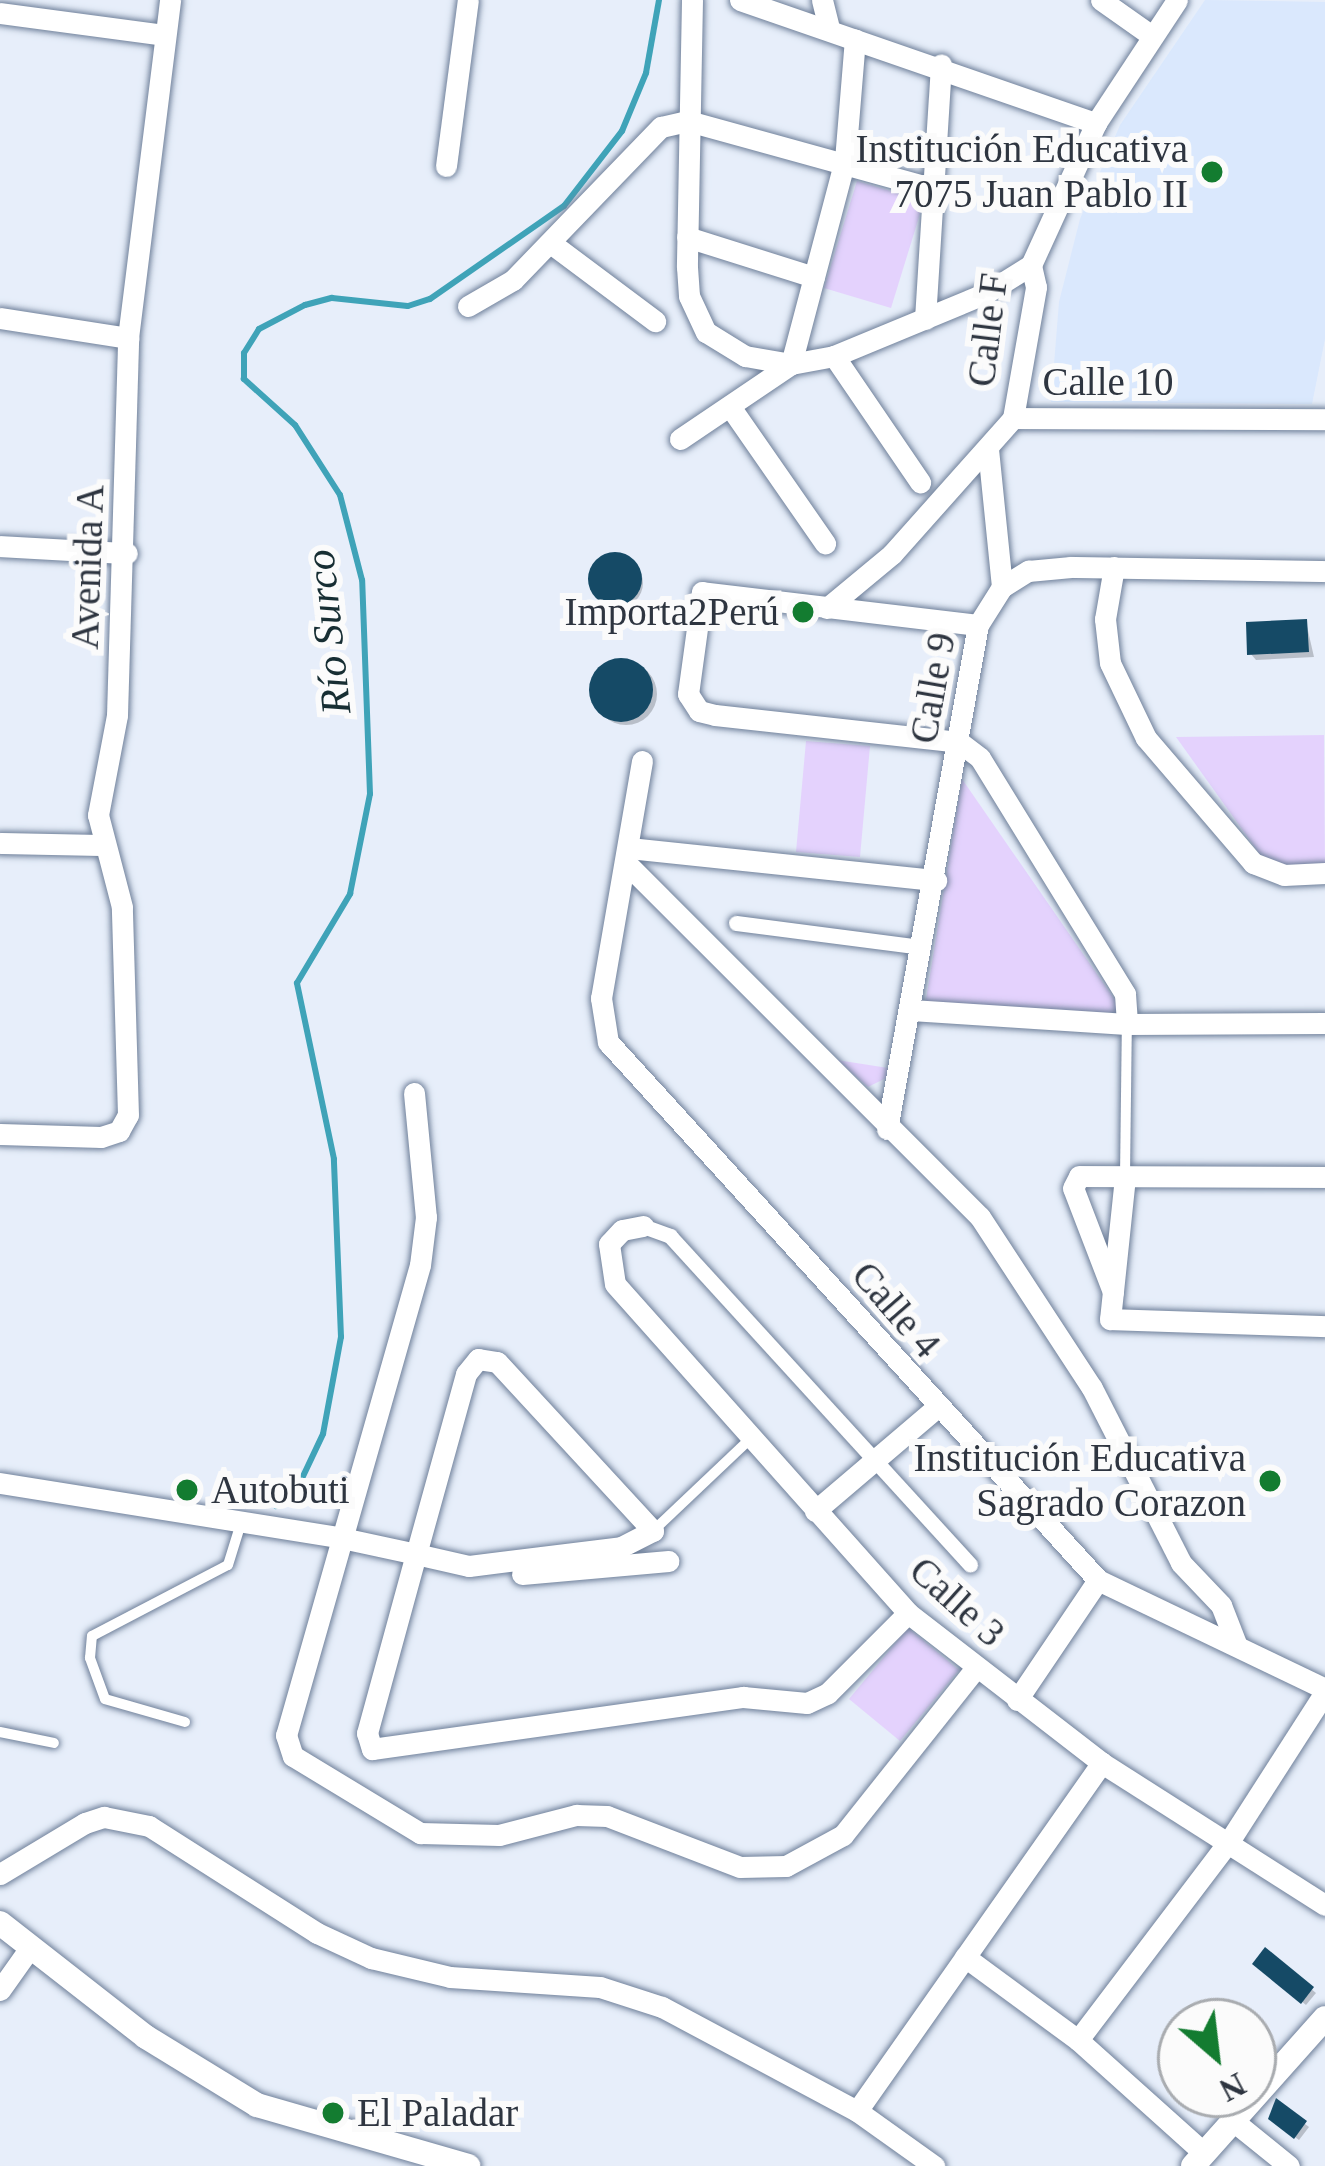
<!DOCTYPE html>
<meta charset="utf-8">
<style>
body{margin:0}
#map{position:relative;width:1325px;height:2166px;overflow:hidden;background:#e7eefa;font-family:"Times New Roman",serif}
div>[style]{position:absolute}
.built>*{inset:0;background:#dae8fd}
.green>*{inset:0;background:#e4d2fd}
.shadow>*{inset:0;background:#0003}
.round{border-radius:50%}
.stream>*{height:6px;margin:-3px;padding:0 3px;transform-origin:3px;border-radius:3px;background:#3fa3b8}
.building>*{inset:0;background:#154a66}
.roads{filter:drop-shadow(0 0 3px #6f809a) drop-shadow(0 0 3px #6f809a)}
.service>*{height:10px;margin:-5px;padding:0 5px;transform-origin:5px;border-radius:5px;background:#fff}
.pedestrian>*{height:15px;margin:-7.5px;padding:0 7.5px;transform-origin:7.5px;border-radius:7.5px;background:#fff}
.minor>*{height:21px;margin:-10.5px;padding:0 10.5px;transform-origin:10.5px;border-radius:10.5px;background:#fff}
.tertiary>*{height:24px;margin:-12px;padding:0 12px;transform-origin:12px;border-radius:12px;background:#fff}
.dots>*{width:33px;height:33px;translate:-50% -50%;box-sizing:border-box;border:6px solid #fbfbfb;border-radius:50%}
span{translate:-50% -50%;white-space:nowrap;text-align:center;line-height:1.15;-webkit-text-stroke:12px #fbfbfb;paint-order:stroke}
.poi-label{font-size:39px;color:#2e3540}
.right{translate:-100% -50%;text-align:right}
.left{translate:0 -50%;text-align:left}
.street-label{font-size:39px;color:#2e3540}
.water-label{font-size:42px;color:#172e33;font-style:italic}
.north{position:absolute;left:1157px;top:1998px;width:120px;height:120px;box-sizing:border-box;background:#fbfbfb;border:3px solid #a9acb0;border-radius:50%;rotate:152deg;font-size:33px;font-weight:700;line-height:48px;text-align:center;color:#2e3540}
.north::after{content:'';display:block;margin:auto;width:42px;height:54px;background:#137c30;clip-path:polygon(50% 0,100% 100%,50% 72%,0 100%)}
</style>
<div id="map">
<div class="built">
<i style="clip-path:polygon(1205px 0,1325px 2px,1325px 339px,1312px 404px,1051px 402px,1059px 302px,1080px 219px,1120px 125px)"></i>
</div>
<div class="green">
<i style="clip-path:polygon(857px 181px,924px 201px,891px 308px,824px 288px)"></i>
<i style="clip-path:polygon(1324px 735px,1325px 872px,1264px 860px,1176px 737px)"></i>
<i style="clip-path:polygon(806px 741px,870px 746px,860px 857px,796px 852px)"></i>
<i style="clip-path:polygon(962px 779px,1124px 1013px,925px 1005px)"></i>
<i style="clip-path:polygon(837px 1060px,888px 1068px,886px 1078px,868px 1087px)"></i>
<i style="clip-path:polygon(908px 1628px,959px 1670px,900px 1741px,849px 1699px)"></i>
</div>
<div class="shadow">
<i class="round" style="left:593px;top:558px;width:50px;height:50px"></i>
<i style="clip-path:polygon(1306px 622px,1314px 657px,1256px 660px,1250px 653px)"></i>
<i class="round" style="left:595px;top:663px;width:62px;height:62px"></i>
<i style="clip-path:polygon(1266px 1951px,1316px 1993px,1306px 2005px,1256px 1964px)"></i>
<i style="clip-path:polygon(1277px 2103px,1309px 2127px,1299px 2140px,1275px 2122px)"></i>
</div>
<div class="stream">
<i style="left:276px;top:1506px;width:27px;rotate:-39deg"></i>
<i style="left:297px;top:1489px;width:61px;rotate:-64.7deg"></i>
<i style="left:323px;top:1434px;width:99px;rotate:-79.5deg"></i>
<i style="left:341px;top:1337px;width:178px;rotate:-92.3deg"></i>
<i style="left:334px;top:1159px;width:180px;rotate:-101.9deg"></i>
<i style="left:297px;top:983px;width:104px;rotate:-59.2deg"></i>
<i style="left:350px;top:894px;width:102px;rotate:-78.7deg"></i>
<i style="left:370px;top:794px;width:214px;rotate:-92.1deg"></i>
<i style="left:362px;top:580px;width:88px;rotate:-104.5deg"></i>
<i style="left:340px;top:495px;width:83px;rotate:-122.7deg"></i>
<i style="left:295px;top:425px;width:69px;rotate:-138deg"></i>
<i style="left:244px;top:379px;width:26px;rotate:-90deg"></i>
<i style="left:244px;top:353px;width:28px;rotate:-58deg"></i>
<i style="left:259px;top:329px;width:52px;rotate:-27.6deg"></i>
<i style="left:305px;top:305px;width:28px;rotate:-15deg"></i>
<i style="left:332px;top:298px;width:76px;rotate:6deg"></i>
<i style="left:408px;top:306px;width:23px;rotate:-18deg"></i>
<i style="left:430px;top:299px;width:163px;rotate:-34.8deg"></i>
<i style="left:564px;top:206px;width:95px;rotate:-52.3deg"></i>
<i style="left:622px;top:131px;width:63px;rotate:-67.5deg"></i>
<i style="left:646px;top:73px;width:74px;rotate:-79.9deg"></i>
</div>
<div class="building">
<i class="round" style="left:588px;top:552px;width:54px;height:54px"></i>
<i style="clip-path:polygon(1307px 619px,1309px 652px,1247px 655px,1246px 622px)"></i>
<i class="round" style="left:589px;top:658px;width:64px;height:64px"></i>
<i style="clip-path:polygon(1265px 1947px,1314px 1987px,1301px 2004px,1252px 1964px)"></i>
<i style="clip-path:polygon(1276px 2098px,1307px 2121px,1294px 2139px,1268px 2119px)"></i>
</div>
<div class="roads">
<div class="service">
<i style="left:1125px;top:1177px;width:153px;rotate:-89.3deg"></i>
<i style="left:653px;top:1531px;width:134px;rotate:-43.5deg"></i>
<i style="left:185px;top:1722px;width:83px;rotate:-164deg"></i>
<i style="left:105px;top:1699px;width:44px;rotate:-110.1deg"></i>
<i style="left:90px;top:1658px;width:22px;rotate:-85deg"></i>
<i style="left:92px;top:1636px;width:153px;rotate:-27.6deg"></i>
<i style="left:228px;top:1565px;width:44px;rotate:-72.8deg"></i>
<i style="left:0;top:1732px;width:55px;rotate:11.5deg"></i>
</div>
<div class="pedestrian">
<i style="left:736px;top:923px;width:188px;rotate:7.4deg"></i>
<i style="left:643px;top:1226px;width:29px;rotate:20deg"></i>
<i style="left:670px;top:1236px;width:445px;rotate:47.6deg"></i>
</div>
<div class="minor">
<i style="left:692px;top:0;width:267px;rotate:91.1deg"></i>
<i style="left:687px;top:267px;width:29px;rotate:86deg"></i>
<i style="left:689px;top:296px;width:40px;rotate:65deg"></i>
<i style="left:706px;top:332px;width:46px;rotate:31.6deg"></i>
<i style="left:745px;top:356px;width:47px;rotate:9.9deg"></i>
<i style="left:791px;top:364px;width:44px;rotate:-10.5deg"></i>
<i style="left:834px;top:356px;width:165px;rotate:-22.5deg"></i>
<i style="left:986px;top:293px;width:53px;rotate:-31.9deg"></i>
<i style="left:740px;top:0;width:377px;rotate:19.1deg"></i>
<i style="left:822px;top:0;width:30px;rotate:76deg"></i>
<i style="left:1101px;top:0;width:62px;rotate:35.2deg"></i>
<i style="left:0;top:13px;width:166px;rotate:7.6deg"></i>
<i style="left:446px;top:166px;width:167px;rotate:-82.5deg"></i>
<i style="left:687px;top:237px;width:133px;rotate:17.5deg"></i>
<i style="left:552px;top:244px;width:129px;rotate:36.8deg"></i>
<i style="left:468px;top:306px;width:52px;rotate:-30deg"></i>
<i style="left:513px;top:280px;width:213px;rotate:-46deg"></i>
<i style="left:661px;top:127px;width:28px;rotate:-13deg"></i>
<i style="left:688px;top:121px;width:256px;rotate:15.4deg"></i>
<i style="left:0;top:318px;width:130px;rotate:8.9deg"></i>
<i style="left:925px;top:319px;width:255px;rotate:-86.4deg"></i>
<i style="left:834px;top:356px;width:153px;rotate:55.7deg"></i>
<i style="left:731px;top:408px;width:165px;rotate:55.2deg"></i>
<i style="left:1013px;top:418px;width:312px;rotate:0.2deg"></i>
<i style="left:680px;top:439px;width:134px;rotate:-34deg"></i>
<i style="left:791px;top:364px;width:211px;rotate:-75.2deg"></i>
<i style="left:845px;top:160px;width:121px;rotate:-85.3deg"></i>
<i style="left:988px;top:449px;width:139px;rotate:84.2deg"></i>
<i style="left:0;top:546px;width:127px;rotate:3.2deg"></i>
<i style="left:1114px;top:567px;width:53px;rotate:99.8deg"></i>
<i style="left:1105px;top:619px;width:44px;rotate:83.5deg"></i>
<i style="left:1110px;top:663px;width:83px;rotate:64.4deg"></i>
<i style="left:1146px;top:738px;width:165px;rotate:49.4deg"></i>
<i style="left:1253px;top:863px;width:33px;rotate:21deg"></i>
<i style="left:1284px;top:875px;width:41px;rotate:-2.8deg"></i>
<i style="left:827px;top:608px;width:85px;rotate:-39.7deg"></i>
<i style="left:892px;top:554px;width:182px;rotate:-48.3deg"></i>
<i style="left:1013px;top:418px;width:133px;rotate:-80deg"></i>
<i style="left:1036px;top:287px;width:23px;rotate:-103deg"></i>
<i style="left:1031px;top:265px;width:156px;rotate:-65.4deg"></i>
<i style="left:1096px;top:123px;width:147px;rotate:-56.6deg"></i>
<i style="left:978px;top:625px;width:278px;rotate:-173.2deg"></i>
<i style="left:702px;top:592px;width:103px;rotate:97.8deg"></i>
<i style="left:688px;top:694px;width:20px;rotate:57deg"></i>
<i style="left:699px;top:711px;width:16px;rotate:14deg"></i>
<i style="left:715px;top:715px;width:245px;rotate:6.3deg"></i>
<i style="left:959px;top:742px;width:26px;rotate:37deg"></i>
<i style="left:980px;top:758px;width:277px;rotate:58.4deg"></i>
<i style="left:1125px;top:994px;width:30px;rotate:86deg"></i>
<i style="left:642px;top:761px;width:241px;rotate:99.8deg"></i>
<i style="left:601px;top:998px;width:45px;rotate:81deg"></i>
<i style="left:608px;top:1042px;width:728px;rotate:47.67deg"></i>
<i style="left:1098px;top:1580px;width:252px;rotate:25.6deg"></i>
<i style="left:0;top:843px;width:102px;rotate:1.1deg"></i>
<i style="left:629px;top:848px;width:309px;rotate:6deg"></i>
<i style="left:627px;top:864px;width:499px;rotate:45deg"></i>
<i style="left:980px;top:1217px;width:204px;rotate:56.8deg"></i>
<i style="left:1092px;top:1388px;width:196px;rotate:63deg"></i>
<i style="left:1181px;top:1563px;width:58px;rotate:46.4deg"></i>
<i style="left:1221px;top:1605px;width:44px;rotate:68.7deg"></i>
<i style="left:911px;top:1010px;width:216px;rotate:3.7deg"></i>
<i style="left:1127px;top:1024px;width:198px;rotate:-0.3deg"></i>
<i style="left:414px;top:1093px;width:125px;rotate:84.5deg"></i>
<i style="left:426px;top:1217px;width:48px;rotate:97.1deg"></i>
<i style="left:420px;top:1265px;width:489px;rotate:105.9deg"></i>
<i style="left:286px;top:1735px;width:22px;rotate:72deg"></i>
<i style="left:293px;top:1756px;width:149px;rotate:31.2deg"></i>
<i style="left:420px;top:1833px;width:79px;rotate:1.5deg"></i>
<i style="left:499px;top:1835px;width:80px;rotate:-14.6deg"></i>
<i style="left:576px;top:1815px;width:31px;rotate:2deg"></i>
<i style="left:607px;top:1816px;width:142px;rotate:21deg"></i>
<i style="left:740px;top:1867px;width:46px;rotate:-1.2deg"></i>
<i style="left:786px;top:1866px;width:65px;rotate:-28.5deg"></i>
<i style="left:843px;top:1835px;width:213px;rotate:-51.5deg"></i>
<i style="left:887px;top:1129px;width:512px;rotate:-79.77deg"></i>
<i style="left:978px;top:625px;width:45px;rotate:-57.7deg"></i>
<i style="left:1002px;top:587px;width:31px;rotate:-32deg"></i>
<i style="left:1028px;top:571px;width:43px;rotate:-5.3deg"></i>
<i style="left:1071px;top:567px;width:254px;rotate:0.9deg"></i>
<i style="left:0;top:1134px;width:101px;rotate:1.7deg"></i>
<i style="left:101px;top:1137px;width:19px;rotate:-18deg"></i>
<i style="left:119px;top:1131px;width:18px;rotate:-61deg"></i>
<i style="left:128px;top:1115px;width:208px;rotate:-91.7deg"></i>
<i style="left:122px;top:907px;width:95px;rotate:-104.6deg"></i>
<i style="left:98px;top:815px;width:102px;rotate:-79.2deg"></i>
<i style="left:117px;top:715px;width:377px;rotate:-88.3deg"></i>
<i style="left:128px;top:338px;width:341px;rotate:-82.9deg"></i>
<i style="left:1125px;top:1177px;width:143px;rotate:96deg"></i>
<i style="left:1110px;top:1319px;width:215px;rotate:1.9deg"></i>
<i style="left:643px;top:1226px;width:21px;rotate:169deg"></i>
<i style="left:622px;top:1230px;width:19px;rotate:133deg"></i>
<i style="left:609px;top:1244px;width:40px;rotate:81.5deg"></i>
<i style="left:615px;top:1284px;width:441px;rotate:48.3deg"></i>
<i style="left:908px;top:1613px;width:245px;rotate:37.7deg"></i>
<i style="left:1102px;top:1763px;width:264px;rotate:32.5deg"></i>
<i style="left:1113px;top:1292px;width:111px;rotate:-111deg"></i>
<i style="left:1073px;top:1188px;width:13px;rotate:-63deg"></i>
<i style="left:1079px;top:1176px;width:246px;rotate:0.2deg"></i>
<i style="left:0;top:1483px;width:346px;rotate:9.1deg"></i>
<i style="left:342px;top:1538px;width:76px;rotate:12.2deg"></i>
<i style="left:416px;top:1554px;width:54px;rotate:12.8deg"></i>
<i style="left:469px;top:1566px;width:153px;rotate:-7.1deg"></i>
<i style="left:621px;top:1547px;width:36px;rotate:-27deg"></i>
<i style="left:653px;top:1531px;width:230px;rotate:-132.7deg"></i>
<i style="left:497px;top:1362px;width:19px;rotate:-171deg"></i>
<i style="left:478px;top:1359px;width:19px;rotate:129deg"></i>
<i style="left:466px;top:1374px;width:187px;rotate:105.5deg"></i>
<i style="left:416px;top:1554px;width:186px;rotate:105.3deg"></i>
<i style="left:367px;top:1733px;width:17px;rotate:73deg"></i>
<i style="left:372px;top:1749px;width:375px;rotate:-8deg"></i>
<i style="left:743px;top:1697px;width:64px;rotate:5.4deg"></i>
<i style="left:807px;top:1703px;width:23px;rotate:-25deg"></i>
<i style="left:828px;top:1693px;width:113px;rotate:-45deg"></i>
<i style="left:815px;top:1511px;width:157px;rotate:-40.4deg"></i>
<i style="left:522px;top:1574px;width:147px;rotate:-5.1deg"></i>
<i style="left:1017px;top:1700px;width:145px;rotate:-56deg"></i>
<i style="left:0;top:1874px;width:99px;rotate:-31deg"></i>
<i style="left:85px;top:1823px;width:20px;rotate:-18deg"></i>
<i style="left:104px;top:1817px;width:46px;rotate:11.3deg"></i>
<i style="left:149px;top:1826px;width:199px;rotate:32.5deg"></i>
<i style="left:317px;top:1933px;width:60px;rotate:24.8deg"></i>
<i style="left:371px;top:1958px;width:81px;rotate:13.5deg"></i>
<i style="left:450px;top:1977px;width:150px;rotate:3.8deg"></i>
<i style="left:600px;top:1987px;width:65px;rotate:17.9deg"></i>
<i style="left:662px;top:2007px;width:221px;rotate:28.1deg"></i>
<i style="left:857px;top:2111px;width:95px;rotate:35.5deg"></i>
<i style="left:965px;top:1957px;width:140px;rotate:36.3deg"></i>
<i style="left:1078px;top:2040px;width:169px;rotate:41.9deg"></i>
<i style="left:0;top:1990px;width:50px;rotate:-54.7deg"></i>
<i style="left:1078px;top:2040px;width:251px;rotate:-52.8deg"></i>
<i style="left:1230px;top:1840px;width:176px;rotate:-57.3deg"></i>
<i style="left:857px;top:2111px;width:426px;rotate:-54.9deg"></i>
<i style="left:1232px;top:2120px;width:73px;rotate:38.9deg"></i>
</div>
<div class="tertiary">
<i style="left:0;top:1923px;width:185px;rotate:38deg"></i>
<i style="left:146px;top:2037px;width:130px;rotate:31.5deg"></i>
<i style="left:257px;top:2105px;width:220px;rotate:16.1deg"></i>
<i style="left:1193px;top:2166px;width:198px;rotate:-48.3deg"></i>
</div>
</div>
<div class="dots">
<i style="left:1212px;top:172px;background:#137c30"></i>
<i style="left:803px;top:612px;background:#137c30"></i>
<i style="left:1270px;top:1481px;background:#137c30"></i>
<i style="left:187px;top:1490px;background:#137c30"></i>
<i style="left:333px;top:2113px;background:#137c30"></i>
</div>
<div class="poi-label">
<span class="right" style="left:1188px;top:172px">Institución Educativa<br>7075 Juan Pablo II</span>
<span class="right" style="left:779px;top:612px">Importa2Perú</span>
<span class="right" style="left:1246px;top:1481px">Institución Educativa<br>Sagrado Corazon</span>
<span class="left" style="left:211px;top:1490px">Autobuti</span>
<span class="left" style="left:357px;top:2113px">El Paladar</span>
</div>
<div class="street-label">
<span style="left:988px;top:330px;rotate:-83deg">Calle F</span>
<span style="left:1108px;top:382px">Calle 10</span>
<span style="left:88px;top:567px;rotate:-88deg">Avenida A</span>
<span style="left:933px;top:688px;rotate:-80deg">Calle 9</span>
<span style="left:896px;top:1310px;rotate:49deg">Calle 4</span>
<span style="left:957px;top:1602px;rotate:42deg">Calle 3</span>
</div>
<div class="water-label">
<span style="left:328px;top:632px;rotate:-96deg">Río Surco</span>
</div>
<div class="north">N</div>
</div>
